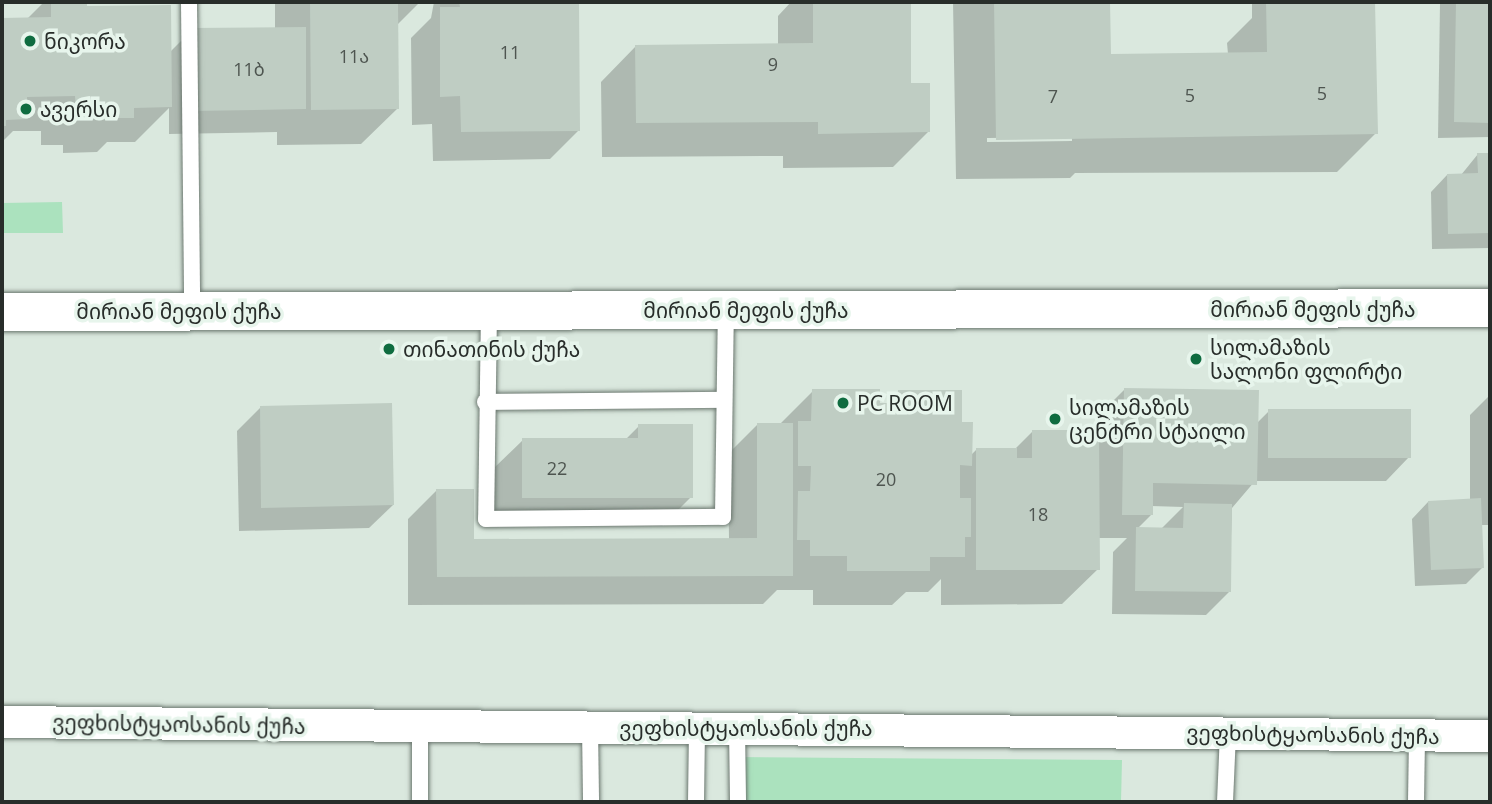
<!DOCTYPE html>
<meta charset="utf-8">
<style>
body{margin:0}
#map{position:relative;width:1492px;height:804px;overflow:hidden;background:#dae8de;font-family:"Open Sans","Noto Sans Georgian",sans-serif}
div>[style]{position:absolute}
.green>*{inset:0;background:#abe2be}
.shadow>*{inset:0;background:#0003}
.building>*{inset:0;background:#bfcdc3}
.roads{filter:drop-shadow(0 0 2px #6c7870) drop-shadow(0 0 2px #6c7870)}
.lane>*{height:16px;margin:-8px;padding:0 8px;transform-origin:8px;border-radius:8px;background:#fff}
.street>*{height:32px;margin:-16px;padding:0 16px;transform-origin:16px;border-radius:16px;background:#fff}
.secondary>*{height:38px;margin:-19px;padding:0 19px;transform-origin:19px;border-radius:19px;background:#fff}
.dots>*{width:19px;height:19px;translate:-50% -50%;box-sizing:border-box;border:4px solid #e7f5ec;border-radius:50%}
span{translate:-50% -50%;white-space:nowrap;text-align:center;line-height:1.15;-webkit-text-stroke:7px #e7f5ec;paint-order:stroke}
.number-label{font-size:18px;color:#4e5550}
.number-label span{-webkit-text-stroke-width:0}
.poi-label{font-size:21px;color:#282d2a}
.left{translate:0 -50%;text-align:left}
.street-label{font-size:21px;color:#282d2a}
.frame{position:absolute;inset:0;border:4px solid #282d2a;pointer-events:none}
</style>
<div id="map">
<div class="green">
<i style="clip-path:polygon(62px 202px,63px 233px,2px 233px,2px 203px)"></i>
<i style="clip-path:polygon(733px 757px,1122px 760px,1121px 802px,732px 802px)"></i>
</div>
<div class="shadow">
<i style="clip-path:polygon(44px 2px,85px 2px,85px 8px,170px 52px,192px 30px,275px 29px,275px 2px,420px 2px,396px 26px,397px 109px,361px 144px,277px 145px,277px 132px,169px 134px,169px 108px,135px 142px,107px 142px,97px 152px,63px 153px,63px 145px,41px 145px,41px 131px,13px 131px,2px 142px,2px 19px,27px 19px)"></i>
<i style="clip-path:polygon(434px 2px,578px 2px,579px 130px,550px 159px,433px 161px,432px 124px,412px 125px,411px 38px,431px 18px)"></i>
<i style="clip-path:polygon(791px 2px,909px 2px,910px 85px,928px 132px,893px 167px,783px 168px,783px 156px,602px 157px,601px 82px,636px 46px,778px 45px,778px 16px)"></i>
<i style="clip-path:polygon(evenodd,953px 2px,1108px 2px,1109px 58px,1228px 54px,1227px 43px,1252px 18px,1252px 2px,1374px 2px,1376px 133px,1337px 172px,1075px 173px,1070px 178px,956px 179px,953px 2px,1072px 137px,1072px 141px,987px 142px,987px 138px,1072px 137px)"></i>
<i style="clip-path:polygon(1490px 2px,1490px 137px,1438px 138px,1440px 3px)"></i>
<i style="clip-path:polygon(1478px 154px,1490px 154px,1490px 248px,1432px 249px,1431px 192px,1447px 175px,1461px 175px)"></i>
<i style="clip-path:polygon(evenodd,1125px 389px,1257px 423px,1269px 411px,1409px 457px,1386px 481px,1255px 481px,1232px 508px,1229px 592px,1206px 615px,1112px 614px,1113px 552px,1127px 538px,1098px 538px,1098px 569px,1062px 604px,941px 605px,941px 579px,928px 592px,906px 592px,892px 605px,813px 605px,813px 590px,777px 590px,763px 604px,408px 605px,408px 519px,437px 490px,473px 541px,729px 540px,728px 454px,757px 425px,779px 425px,813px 391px,878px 405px,885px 405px,898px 392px,961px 424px,971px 455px,976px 450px,1014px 450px,1033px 431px,1101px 431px,1101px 413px,1125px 389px,1151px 506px,1183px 507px,1161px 529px,1137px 529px,1151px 515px,1151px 506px)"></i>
<i style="clip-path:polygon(1490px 395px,1490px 525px,1480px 525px,1483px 567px,1466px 584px,1415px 586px,1412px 519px,1428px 502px,1470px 500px,1470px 415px)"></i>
<i style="clip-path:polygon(260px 408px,393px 505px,369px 528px,239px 531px,237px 431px)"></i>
<i style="clip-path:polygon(639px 426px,691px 497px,662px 526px,494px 526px,494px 468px,523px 440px,625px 440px)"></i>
</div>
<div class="building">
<i style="clip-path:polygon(51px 2px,87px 2px,87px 6px,171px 5px,172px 107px,134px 108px,134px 118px,98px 118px,98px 110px,76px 111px,75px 96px,27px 97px,28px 119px,6px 120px,6px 126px,2px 126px,2px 18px,51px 17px)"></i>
<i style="clip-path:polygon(310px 2px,398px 2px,399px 109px,311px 110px)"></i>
<i style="clip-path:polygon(459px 2px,579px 2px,580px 131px,461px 132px,460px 96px,440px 97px,440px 7px,460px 7px)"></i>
<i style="clip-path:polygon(813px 2px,911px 2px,911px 83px,930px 83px,930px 132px,818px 134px,818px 122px,636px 123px,635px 45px,813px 43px)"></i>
<i style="clip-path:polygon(994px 2px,1110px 2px,1111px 54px,1267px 52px,1266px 2px,1375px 2px,1378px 134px,996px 140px)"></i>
<i style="clip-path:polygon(1456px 2px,1490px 2px,1490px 123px,1454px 122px)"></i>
<i style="clip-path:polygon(306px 27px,306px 109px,192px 111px,191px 28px)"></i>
<i style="clip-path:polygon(1477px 153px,1490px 153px,1490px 233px,1448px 234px,1447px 174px,1478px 173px)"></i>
<i style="clip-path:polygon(1124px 388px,1259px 390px,1257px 485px,1153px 483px,1153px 515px,1122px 515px)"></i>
<i style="clip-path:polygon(812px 389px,880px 389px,880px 403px,898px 403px,898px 390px,962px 390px,962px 422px,973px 422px,972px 466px,960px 465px,960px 498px,971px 498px,971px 537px,965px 537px,965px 557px,930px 557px,930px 571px,847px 571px,847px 556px,810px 556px,810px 540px,797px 540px,798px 491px,810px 491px,811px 466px,798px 466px,798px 421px,811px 421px)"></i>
<i style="clip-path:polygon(392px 403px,394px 505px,261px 508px,260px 406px)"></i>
<i style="clip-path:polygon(1268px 409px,1411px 409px,1411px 458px,1268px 458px)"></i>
<i style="clip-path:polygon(757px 423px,793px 423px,793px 576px,437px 577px,436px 489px,474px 489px,474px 539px,757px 538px)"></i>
<i style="clip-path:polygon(638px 424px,693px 424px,693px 498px,522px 498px,522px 438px,638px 438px)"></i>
<i style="clip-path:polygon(1032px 430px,1099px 430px,1100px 570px,976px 570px,976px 448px,1017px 448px,1017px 458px,1032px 458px)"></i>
<i style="clip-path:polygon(1481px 498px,1484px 568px,1431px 570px,1428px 501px)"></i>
<i style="clip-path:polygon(1184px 503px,1232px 504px,1231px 592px,1135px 591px,1136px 527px,1183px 528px)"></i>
</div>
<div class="roads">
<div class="lane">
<i style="left:189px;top:2px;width:309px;rotate:89.4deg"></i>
<i style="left:489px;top:311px;width:208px;rotate:90.8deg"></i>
<i style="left:486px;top:519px;width:237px;rotate:-0.5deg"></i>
<i style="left:723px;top:517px;width:207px;rotate:-89.2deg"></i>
<i style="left:485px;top:402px;width:237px;rotate:-0.5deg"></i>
<i style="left:420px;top:726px;width:76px;rotate:90deg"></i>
<i style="left:590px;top:727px;width:75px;rotate:89.2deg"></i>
<i style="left:737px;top:728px;width:74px;rotate:89.2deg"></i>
<i style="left:696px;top:802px;width:74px;rotate:-89.2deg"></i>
<i style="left:1225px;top:802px;width:69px;rotate:-87.5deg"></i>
<i style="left:1416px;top:802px;width:67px;rotate:-89.1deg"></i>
</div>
<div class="street">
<i style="left:2px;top:722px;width:1488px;rotate:0.54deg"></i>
</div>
<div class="secondary">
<i style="left:2px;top:312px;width:1488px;rotate:-0.15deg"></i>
</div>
</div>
<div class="dots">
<i style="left:30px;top:41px;background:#0f6c40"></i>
<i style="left:26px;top:109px;background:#0f6c40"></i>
<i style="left:389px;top:349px;background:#0f6c40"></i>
<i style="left:1196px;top:359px;background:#0f6c40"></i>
<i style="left:843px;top:403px;background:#0f6c40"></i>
<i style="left:1055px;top:419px;background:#0f6c40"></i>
</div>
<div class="number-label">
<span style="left:510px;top:52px">11</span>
<span style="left:354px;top:56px">11ა</span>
<span style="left:773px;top:64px">9</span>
<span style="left:249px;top:69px">11ბ</span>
<span style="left:1322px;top:93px">5</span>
<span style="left:1190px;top:95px">5</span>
<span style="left:1053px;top:96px">7</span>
<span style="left:557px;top:468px">22</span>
<span style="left:886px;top:479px">20</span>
<span style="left:1038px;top:514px">18</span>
</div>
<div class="poi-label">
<span class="left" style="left:44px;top:41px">ნიკორა</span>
<span class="left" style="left:40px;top:109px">ავერსი</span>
<span class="left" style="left:1210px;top:359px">სილამაზის<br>სალონი ფლირტი</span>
<span class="left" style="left:403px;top:349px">თინათინის ქუჩა</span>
<span class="left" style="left:857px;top:403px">PC ROOM</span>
<span class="left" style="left:1069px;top:419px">სილამაზის<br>ცენტრი სტაილი</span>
</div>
<div class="street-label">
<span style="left:1313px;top:309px">მირიან მეფის ქუჩა</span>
<span style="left:746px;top:310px">მირიან მეფის ქუჩა</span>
<span style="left:179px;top:311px">მირიან მეფის ქუჩა</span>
<span style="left:179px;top:724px;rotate:1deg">ვეფხისტყაოსანის ქუჩა</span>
<span style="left:746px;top:728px">ვეფხისტყაოსანის ქუჩა</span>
<span style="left:1313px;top:734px;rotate:1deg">ვეფხისტყაოსანის ქუჩა</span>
</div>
<div class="frame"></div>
</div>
